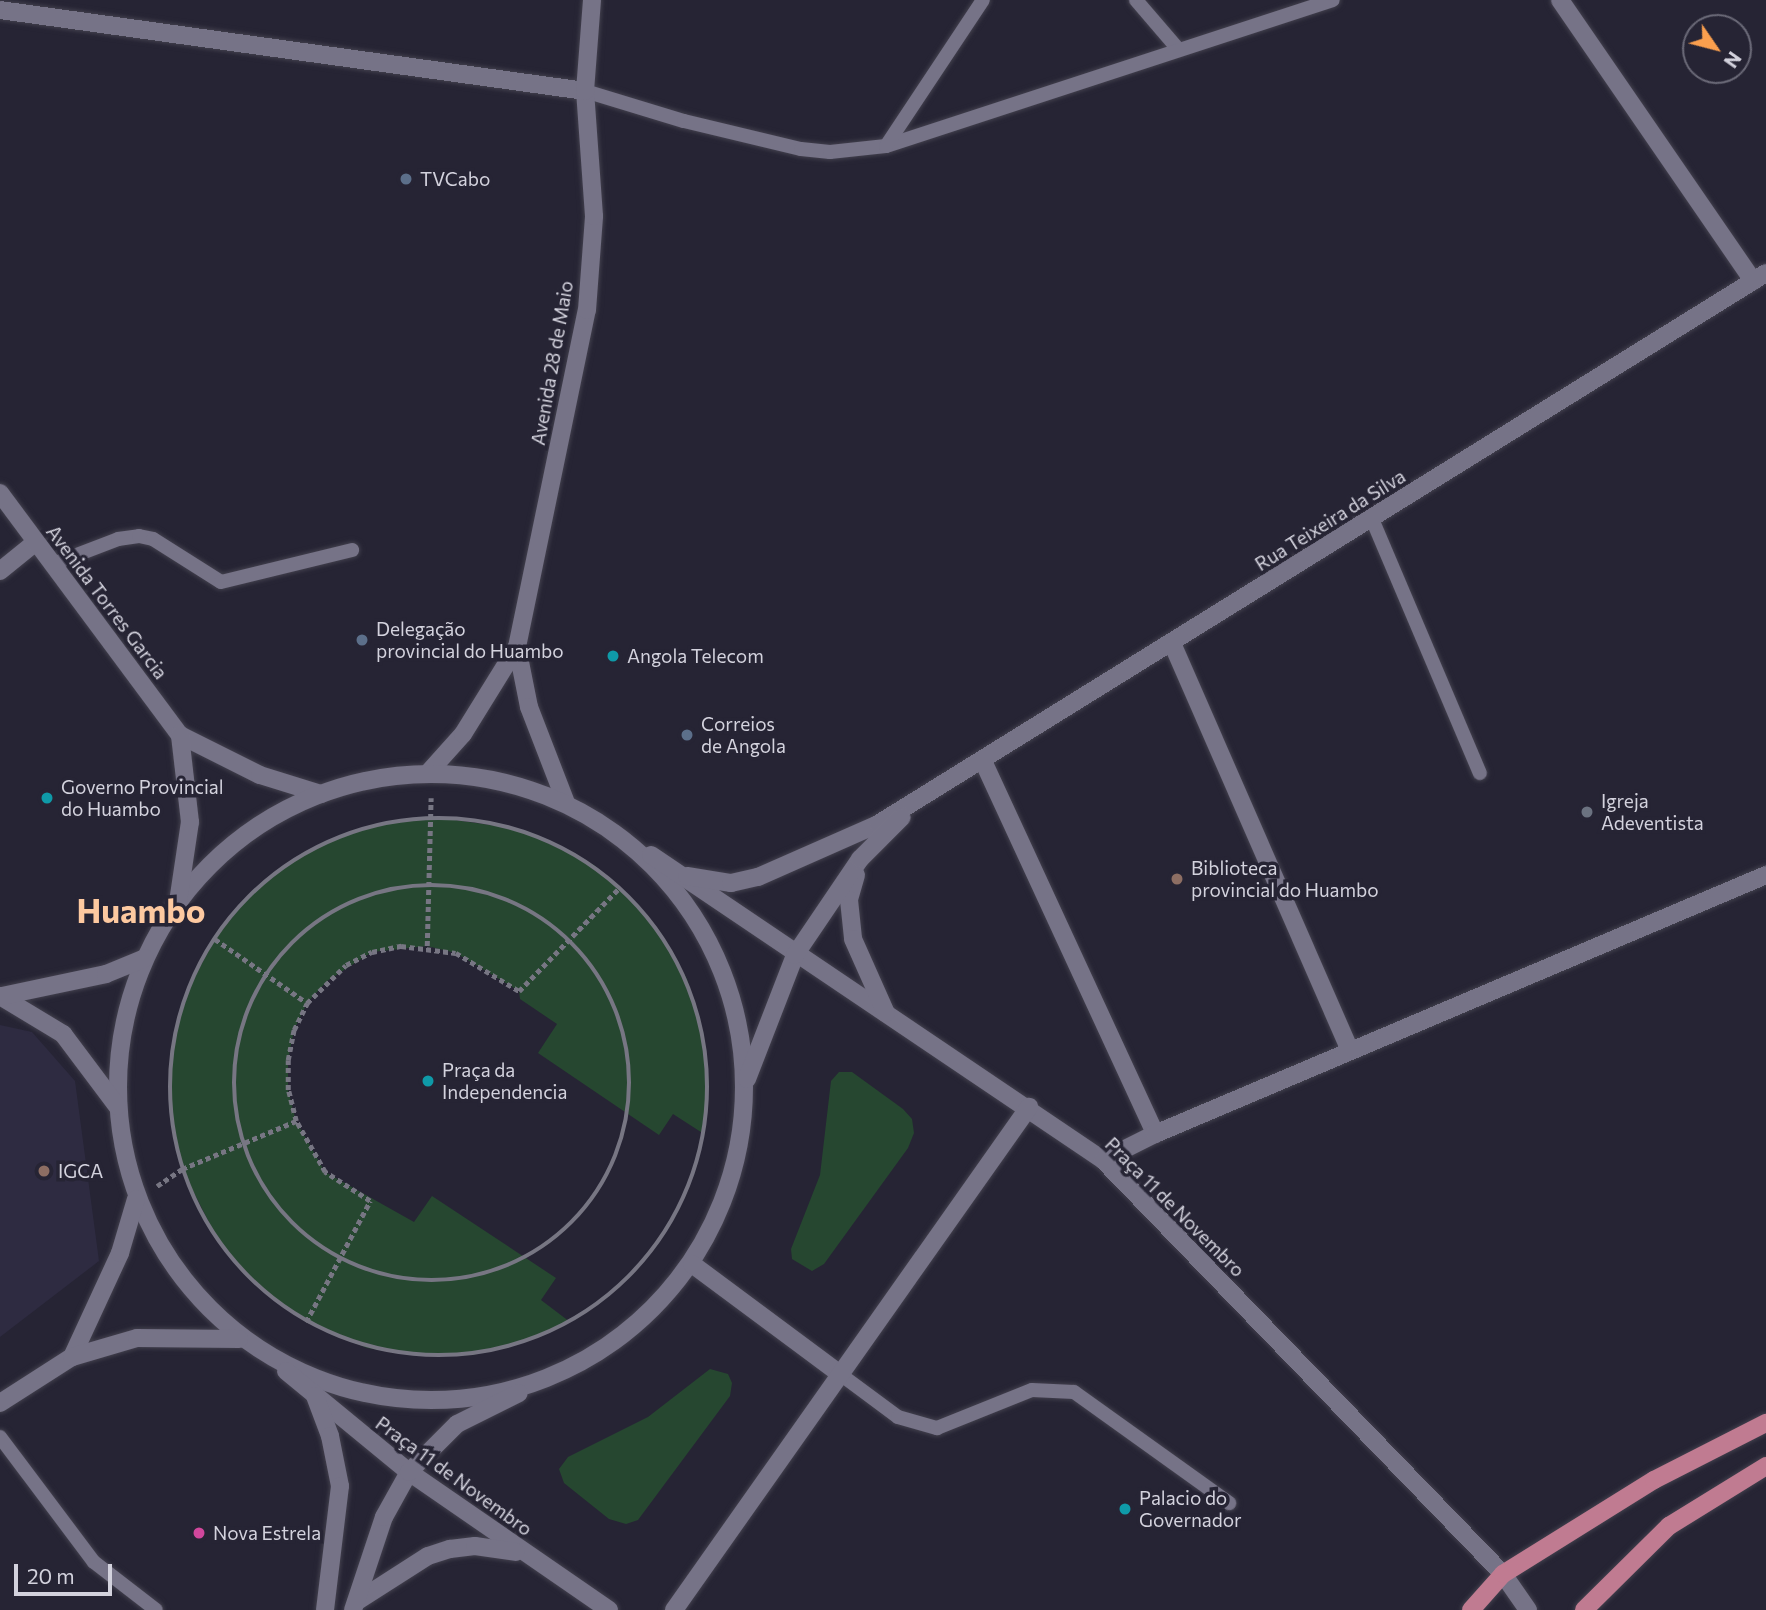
<!DOCTYPE html>
<meta charset="utf-8">
<style>
body{margin:0}
#map{position:relative;width:1766px;height:1610px;overflow:hidden;background:#262434;font-family:Commissioner,sans-serif}
div>[style]{position:absolute}
.built>*{inset:0;background:#2e2b41}
.green>*{inset:0;background:#264730}
.path>*{height:4.5px;margin-top:-2.25px;transform-origin:0;background:repeating-linear-gradient(90deg,#777683 0 5px,transparent 0 8.5px)}
.path>.ring{margin:-2.25px;padding:0;box-sizing:content-box;background:none;border:4.5px solid #777683;border-radius:50%}
.roads{filter:drop-shadow(0 0 2px #42404d) drop-shadow(0 0 2px #42404d)}
.lane>*{height:14px;margin:-7px;padding:0 7px;transform-origin:7px;border-radius:7px;background:#767387}
.street>*{height:18px;margin:-9px;padding:0 9px;transform-origin:9px;border-radius:9px;background:#767387}
.secondary>*{height:18px;margin:-9px;padding:0 9px;transform-origin:9px;border-radius:9px;background:#767387}
.secondary>.ring{margin:-9px;padding:0;box-sizing:content-box;background:none;border:18px solid #767387;border-radius:50%}
.primary>*{height:18px;margin:-9px;padding:0 9px;transform-origin:9px;border-radius:9px;background:#c07b91}
.dots>*{width:19px;height:19px;translate:-50% -50%;box-sizing:border-box;border:4px solid #262434;border-radius:50%}
span{translate:-50% -50%;white-space:nowrap;text-align:center;line-height:1.15;-webkit-text-stroke:7px #262434;paint-order:stroke}
.poi-label{font-size:19px;color:#d3d2dd}
.left{translate:0 -50%;text-align:left}
.street-label{font-size:19px;color:#d3d2dd}
.town-label{font-size:33px;color:#fdc9a0;font-weight:700}
.north{position:absolute;left:1682px;top:14px;width:70px;height:70px;box-sizing:border-box;background:#262434;border:2px solid #6b6a78;border-radius:50%;rotate:125deg;font-size:19px;font-weight:700;line-height:28px;text-align:center;color:#d3d2dd}
.north::after{content:'';display:block;margin:auto;width:24px;height:32px;background:#fa9f4e;clip-path:polygon(50% 0,100% 100%,50% 72%,0 100%)}
.scale{position:absolute;left:14px;top:1564px;width:98px;height:32px;box-sizing:border-box;border:4px solid #d3d2dd;border-top:0;padding-left:9px;font-size:21px;line-height:24px;white-space:nowrap;color:#d3d2dd;-webkit-text-stroke:5px #262434;paint-order:stroke}
</style>
<div id="map">
<div class="built">
<i style="clip-path:polygon(0 1025px,32px 1032px,75px 1081px,99px 1261px,0 1337px)"></i>
</div>
<div class="green">
<i style="clip-path:polygon(433px 817px,518px 829px,594px 865px,619px 888px,661px 933px,687px 979px,702px 1029px,709px 1082px,704px 1134px,673px 1114px,659px 1135px,538px 1053px,557px 1024px,520px 999px,519px 991px,456px 953px,427px 946px,372px 952px,327px 981px,307px 1003px,294px 1030px,288px 1060px,288px 1090px,296px 1121px,325px 1172px,414px 1222px,432px 1196px,556px 1278px,541px 1300px,570px 1322px,522px 1343px,472px 1355px,419px 1356px,367px 1348px,306px 1322px,249px 1279px,221px 1246px,182px 1169px,172px 1123px,170px 1075px,177px 1027px,192px 982px,215px 939px,247px 899px,287px 865px,332px 840px,382px 824px)"></i>
<i style="clip-path:polygon(839px 1072px,852px 1072px,903px 1109px,912px 1119px,914px 1133px,908px 1148px,824px 1264px,812px 1271px,792px 1259px,791px 1249px,820px 1175px,831px 1081px)"></i>
<i style="clip-path:polygon(710px 1369px,728px 1374px,732px 1383px,730px 1396px,638px 1520px,626px 1524px,609px 1519px,564px 1483px,559px 1469px,568px 1457px,648px 1417px)"></i>
</div>
<div class="path">
<i class="ring" style="left:170px;top:818px;width:533.5px;height:533.5px"></i>
<i class="ring" style="left:234px;top:885px;width:391.5px;height:391.5px"></i>
<i style="left:215px;top:939px;width:112px;rotate:34.8deg"></i>
<i style="left:427px;top:946px;width:148px;rotate:-88.5deg"></i>
<i style="left:157px;top:1186px;width:30px;rotate:-34deg"></i>
<i style="left:182px;top:1169px;width:124px;rotate:-22.8deg"></i>
<i style="left:306px;top:1322px;width:137px;rotate:-62.1deg"></i>
<i style="left:370px;top:1201px;width:54px;rotate:-147.2deg"></i>
<i style="left:325px;top:1172px;width:59px;rotate:-119.6deg"></i>
<i style="left:296px;top:1121px;width:32px;rotate:-104deg"></i>
<i style="left:288px;top:1090px;width:30px;rotate:-90deg"></i>
<i style="left:288px;top:1060px;width:31px;rotate:-79deg"></i>
<i style="left:294px;top:1030px;width:30px;rotate:-64deg"></i>
<i style="left:307px;top:1003px;width:54px;rotate:-44.3deg"></i>
<i style="left:346px;top:965px;width:29px;rotate:-27deg"></i>
<i style="left:372px;top:952px;width:30px;rotate:-12deg"></i>
<i style="left:401px;top:946px;width:55px;rotate:7.3deg"></i>
<i style="left:456px;top:953px;width:74px;rotate:31.1deg"></i>
<i style="left:519px;top:991px;width:144px;rotate:-45.8deg"></i>
</div>
<div class="roads">
<div class="lane">
<i style="left:1136px;top:0;width:65px;rotate:49.4deg"></i>
<i style="left:585px;top:91px;width:103px;rotate:16.9deg"></i>
<i style="left:684px;top:121px;width:120px;rotate:13.5deg"></i>
<i style="left:801px;top:149px;width:29px;rotate:6deg"></i>
<i style="left:830px;top:152px;width:56px;rotate:-6.1deg"></i>
<i style="left:886px;top:146px;width:470px;rotate:-18.1deg"></i>
<i style="left:886px;top:146px;width:175px;rotate:-56.4deg"></i>
<i style="left:1372px;top:519px;width:276px;rotate:67deg"></i>
<i style="left:53px;top:564px;width:70px;rotate:-21deg"></i>
<i style="left:118px;top:539px;width:21px;rotate:-8deg"></i>
<i style="left:139px;top:536px;width:14px;rotate:12deg"></i>
<i style="left:153px;top:539px;width:80px;rotate:32.3deg"></i>
<i style="left:221px;top:582px;width:135px;rotate:-13.7deg"></i>
<i style="left:840px;top:1374px;width:72px;rotate:36.6deg"></i>
<i style="left:898px;top:1417px;width:41px;rotate:15.8deg"></i>
<i style="left:937px;top:1428px;width:102px;rotate:-21.8deg"></i>
<i style="left:1032px;top:1390px;width:42px;rotate:2.7deg"></i>
<i style="left:1074px;top:1392px;width:191px;rotate:35.6deg"></i>
<i style="left:0;top:1437px;width:156px;rotate:53.1deg"></i>
<i style="left:94px;top:1562px;width:78px;rotate:37.7deg"></i>
</div>
<div class="street">
<i style="left:1560px;top:0;width:341px;rotate:55.5deg"></i>
<i style="left:0;top:10px;width:591px;rotate:7.88deg"></i>
<i style="left:0;top:571px;width:46px;rotate:-38.9deg"></i>
<i style="left:1172px;top:643px;width:445px;rotate:66.4deg"></i>
<i style="left:983px;top:761px;width:411px;rotate:65.2deg"></i>
<i style="left:1103px;top:1160px;width:58px;rotate:-26.6deg"></i>
<i style="left:1155px;top:1134px;width:664px;rotate:-22.97deg"></i>
</div>
<div class="secondary">
<i style="left:0;top:493px;width:302px;rotate:53.4deg"></i>
<i style="left:180px;top:735px;width:89px;rotate:26.6deg"></i>
<i style="left:260px;top:775px;width:64px;rotate:17.3deg"></i>
<i style="left:517px;top:647px;width:61px;rotate:78.7deg"></i>
<i style="left:529px;top:707px;width:103px;rotate:68.9deg"></i>
<i style="left:428px;top:773px;width:52px;rotate:-48.1deg"></i>
<i style="left:463px;top:734px;width:102px;rotate:-58.2deg"></i>
<i style="left:517px;top:647px;width:344px;rotate:-78.3deg"></i>
<i style="left:587px;top:310px;width:94px;rotate:-85.7deg"></i>
<i style="left:594px;top:216px;width:125px;rotate:-94.1deg"></i>
<i style="left:585px;top:91px;width:91px;rotate:-85.6deg"></i>
<i class="ring" style="left:118px;top:774px;width:608px;height:608px"></i>
<i style="left:651px;top:855px;width:545px;rotate:34.01deg"></i>
<i style="left:1103px;top:1160px;width:576px;rotate:45.99deg"></i>
<i style="left:1503px;top:1574px;width:44px;rotate:55.2deg"></i>
<i style="left:856px;top:875px;width:26px;rotate:106deg"></i>
<i style="left:849px;top:900px;width:39px;rotate:84deg"></i>
<i style="left:853px;top:939px;width:81px;rotate:66deg"></i>
<i style="left:687px;top:876px;width:45px;rotate:9deg"></i>
<i style="left:731px;top:883px;width:28px;rotate:-13deg"></i>
<i style="left:758px;top:877px;width:131px;rotate:-23.8deg"></i>
<i style="left:878px;top:824px;width:1045px;rotate:-31.82deg"></i>
<i style="left:178px;top:902px;width:81px;rotate:-81.5deg"></i>
<i style="left:190px;top:822px;width:88px;rotate:-96.6deg"></i>
<i style="left:0;top:996px;width:74px;rotate:31.1deg"></i>
<i style="left:63px;top:1034px;width:90px;rotate:53.1deg"></i>
<i style="left:2px;top:996px;width:106px;rotate:-11.9deg"></i>
<i style="left:106px;top:974px;width:42px;rotate:-22.3deg"></i>
<i style="left:747px;top:1079px;width:133px;rotate:-68.8deg"></i>
<i style="left:795px;top:955px;width:116px;rotate:-55.9deg"></i>
<i style="left:860px;top:859px;width:59px;rotate:-45deg"></i>
<i style="left:692px;top:1264px;width:184px;rotate:36.6deg"></i>
<i style="left:72px;top:1357px;width:115px;rotate:-65.2deg"></i>
<i style="left:120px;top:1253px;width:56px;rotate:-73.5deg"></i>
<i style="left:286px;top:1371px;width:159px;rotate:39.4deg"></i>
<i style="left:409px;top:1472px;width:243px;rotate:34.6deg"></i>
<i style="left:315px;top:1396px;width:43px;rotate:69.4deg"></i>
<i style="left:330px;top:1436px;width:51px;rotate:78.7deg"></i>
<i style="left:340px;top:1486px;width:125px;rotate:96.9deg"></i>
<i style="left:0;top:1403px;width:85px;rotate:-32.6deg"></i>
<i style="left:72px;top:1357px;width:68px;rotate:-16.3deg"></i>
<i style="left:137px;top:1338px;width:102px;rotate:0.6deg"></i>
<i style="left:356px;top:1602px;width:85px;rotate:-32.6deg"></i>
<i style="left:428px;top:1556px;width:23px;rotate:-18deg"></i>
<i style="left:450px;top:1549px;width:25px;rotate:-7deg"></i>
<i style="left:475px;top:1546px;width:41px;rotate:8.3deg"></i>
<i style="left:353px;top:1610px;width:98px;rotate:-71.6deg"></i>
<i style="left:384px;top:1517px;width:51px;rotate:-60.9deg"></i>
<i style="left:409px;top:1472px;width:68px;rotate:-45deg"></i>
<i style="left:457px;top:1424px;width:69px;rotate:-26.6deg"></i>
<i style="left:674px;top:1610px;width:616px;rotate:-54.79deg"></i>
</div>
<div class="primary">
<i style="left:1471px;top:1610px;width:48px;rotate:-48.4deg"></i>
<i style="left:1503px;top:1574px;width:178px;rotate:-31.9deg"></i>
<i style="left:1654px;top:1480px;width:126px;rotate:-27deg"></i>
<i style="left:1584px;top:1610px;width:120px;rotate:-44.7deg"></i>
<i style="left:1669px;top:1526px;width:114px;rotate:-31.7deg"></i>
</div>
</div>
<div class="dots">
<i style="left:406px;top:179px;background:#5c6f8a"></i>
<i style="left:362px;top:640px;background:#5c6f8a"></i>
<i style="left:613px;top:656px;background:#0f9aa8"></i>
<i style="left:687px;top:735px;background:#5c6f8a"></i>
<i style="left:47px;top:798px;background:#0f9aa8"></i>
<i style="left:1587px;top:812px;background:#6b7280"></i>
<i style="left:1177px;top:879px;background:#8d6e63"></i>
<i style="left:428px;top:1081px;background:#0f9aa8"></i>
<i style="left:44px;top:1171px;background:#8d6e63"></i>
<i style="left:1125px;top:1509px;background:#0f9aa8"></i>
<i style="left:199px;top:1533px;background:#d1479c"></i>
</div>
<div class="poi-label">
<span class="left" style="left:420px;top:179px">TVCabo</span>
<span class="left" style="left:376px;top:640px">Delegação<br>provincial do Huambo</span>
<span class="left" style="left:627px;top:656px">Angola Telecom</span>
<span class="left" style="left:701px;top:735px">Correios<br>de Angola</span>
<span class="left" style="left:61px;top:798px">Governo Provincial<br>do Huambo</span>
<span class="left" style="left:1601px;top:812px">Igreja<br>Adeventista</span>
<span class="left" style="left:1191px;top:879px">Biblioteca<br>provincial do Huambo</span>
<span class="left" style="left:442px;top:1081px">Praça da<br>Independencia</span>
<span class="left" style="left:58px;top:1171px">IGCA</span>
<span class="left" style="left:1139px;top:1509px">Palacio do<br>Governador</span>
<span class="left" style="left:213px;top:1533px">Nova Estrela</span>
</div>
<div class="street-label">
<span style="left:552px;top:363px;rotate:-80deg">Avenida 28 de Maio</span>
<span style="left:1330px;top:520px;rotate:-32deg">Rua Teixeira da Silva</span>
<span style="left:107px;top:602px;rotate:53deg">Avenida Torres Garcia</span>
<span style="left:1175px;top:1207px;rotate:45deg">Praça 11 de Novembro</span>
<span style="left:454px;top:1476px;rotate:36deg">Praça 11 de Novembro</span>
</div>
<div class="town-label">
<span style="left:141px;top:910px">Huambo</span>
</div>
<div class="north">N</div>
<div class="scale">20 m</div>
</div>
